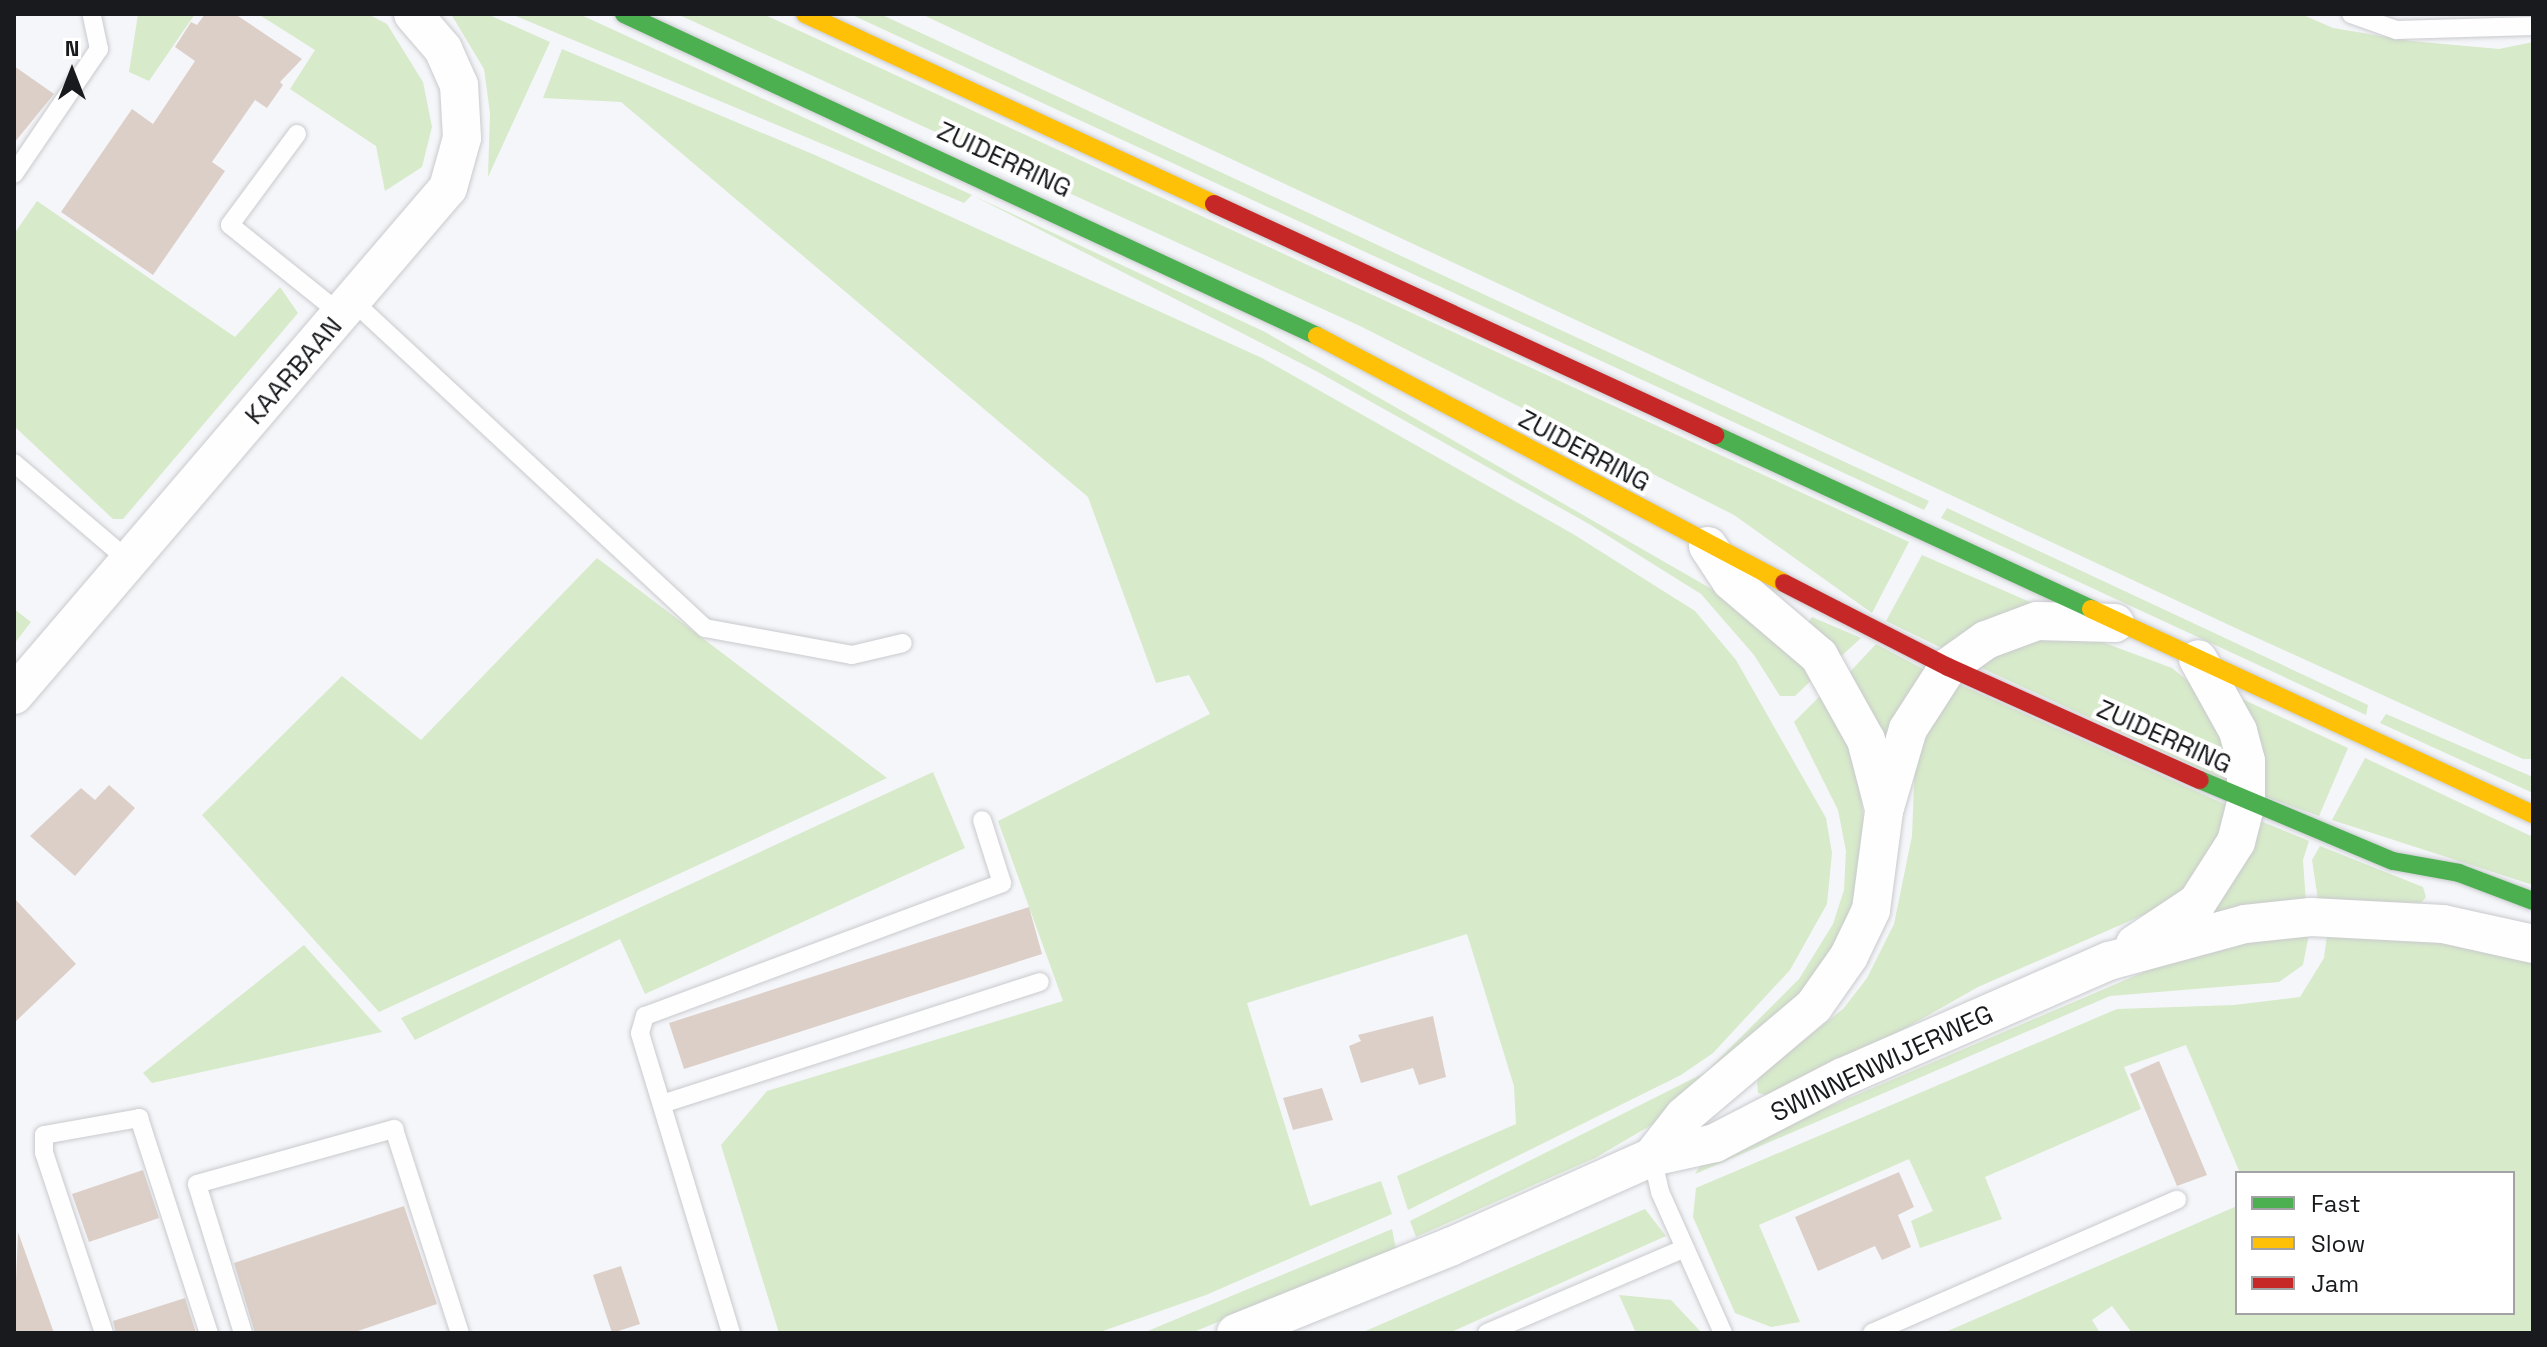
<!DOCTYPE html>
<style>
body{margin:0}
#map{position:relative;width:2547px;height:1347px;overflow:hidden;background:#f5f6fa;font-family:"Space Grotesk",sans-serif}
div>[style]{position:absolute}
.green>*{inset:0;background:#d7eaca}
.building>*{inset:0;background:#dccfc8}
.roads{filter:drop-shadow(0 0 2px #c9cacd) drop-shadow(0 0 2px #c9cacd)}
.lane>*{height:18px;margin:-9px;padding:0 9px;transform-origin:9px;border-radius:9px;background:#fefefe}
.street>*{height:38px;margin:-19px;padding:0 19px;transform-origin:19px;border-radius:19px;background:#fefefe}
.fast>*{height:18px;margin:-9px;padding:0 9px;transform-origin:9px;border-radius:9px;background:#4caf50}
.slow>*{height:18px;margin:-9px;padding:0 9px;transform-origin:9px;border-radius:9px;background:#ffc107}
.jam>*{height:18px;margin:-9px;padding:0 9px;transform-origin:9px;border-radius:9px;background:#c62828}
span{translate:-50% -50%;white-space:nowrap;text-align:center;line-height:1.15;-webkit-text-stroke:8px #fff;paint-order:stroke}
.street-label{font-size:26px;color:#191a1d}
.frame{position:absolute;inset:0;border:16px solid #191a1d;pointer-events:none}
.legend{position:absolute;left:2235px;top:1171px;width:280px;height:144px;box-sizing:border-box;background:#fff;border:2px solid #a3a3a5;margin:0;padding:10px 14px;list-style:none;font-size:24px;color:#191a1d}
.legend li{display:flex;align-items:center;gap:16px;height:40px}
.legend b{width:40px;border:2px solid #a3a3a5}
.north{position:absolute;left:32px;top:32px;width:80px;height:80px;-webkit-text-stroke:6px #fff;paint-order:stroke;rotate:0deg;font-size:22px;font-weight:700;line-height:32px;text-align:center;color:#191a1d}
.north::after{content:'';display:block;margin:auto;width:28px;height:36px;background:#191a1d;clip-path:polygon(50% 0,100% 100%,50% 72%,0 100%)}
</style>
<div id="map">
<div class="green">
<i style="clip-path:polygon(138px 14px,195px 14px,149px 81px,129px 72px)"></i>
<i style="clip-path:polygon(258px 14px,368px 14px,387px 24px,423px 82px,432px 127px,422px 167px,385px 191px,376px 146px,290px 89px,315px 50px)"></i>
<i style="clip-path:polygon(451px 14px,487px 14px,550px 42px,488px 177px,490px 113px,484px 69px)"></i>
<i style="clip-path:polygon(511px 14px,579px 14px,972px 195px,1265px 332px,1755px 614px,1819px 673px,1795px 696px,1780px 696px,1754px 655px,1701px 594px,1589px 524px,1318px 372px,972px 195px,964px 203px)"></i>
<i style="clip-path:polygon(677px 14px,763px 14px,1909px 542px,1872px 613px,1734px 515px,1360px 326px)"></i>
<i style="clip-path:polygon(850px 14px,880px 14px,1929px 501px,1924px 510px)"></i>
<i style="clip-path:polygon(921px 14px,2301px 14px,2333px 28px,2411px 41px,2499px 49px,2533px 42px,2533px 759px,2523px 759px,2244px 632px)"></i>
<i style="clip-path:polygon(562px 49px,815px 155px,1262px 358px,1573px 534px,1695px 611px,1736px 660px,1826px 818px,1832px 853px,1827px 904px,1790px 970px,1713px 1053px,1681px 1075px,1408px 1210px,1397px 1176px,1516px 1124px,1514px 1086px,1467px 934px,1247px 1003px,1310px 1206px,1381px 1181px,1392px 1214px,1206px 1295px,1097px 1333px,779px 1333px,721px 1145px,767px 1091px,1063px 1001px,998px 821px,1210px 714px,1189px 675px,1156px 683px,1088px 497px,621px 102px,543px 98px)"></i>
<i style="clip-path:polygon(37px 201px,235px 337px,280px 287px,298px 313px,123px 519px,113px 519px,14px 426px,14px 234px)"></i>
<i style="clip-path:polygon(1947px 508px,2368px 705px,2366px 715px,1941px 518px)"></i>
<i style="clip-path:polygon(1922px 555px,2037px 605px,1950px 652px,1886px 621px)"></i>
<i style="clip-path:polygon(597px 558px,887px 778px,379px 1012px,202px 815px,342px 676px,421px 740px)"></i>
<i style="clip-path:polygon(14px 609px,31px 622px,14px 644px)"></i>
<i style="clip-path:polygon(1812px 617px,1861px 638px,1836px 661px,1808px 623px)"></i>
<i style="clip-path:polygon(2034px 640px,2102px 642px,2172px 668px,2209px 698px,2237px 786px,1975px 665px)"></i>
<i style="clip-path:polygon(1876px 644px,1931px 673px,1887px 741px,1882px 741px,1848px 674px)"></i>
<i style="clip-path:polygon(1954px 682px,2229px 806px,2215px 850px,2194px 880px,2157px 909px,1978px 987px,1807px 1084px,1771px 1096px,1758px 1093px,1757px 1082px,1763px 1072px,1843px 1009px,1867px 978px,1894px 924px,1912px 836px,1915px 759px,1924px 723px)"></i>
<i style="clip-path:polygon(1826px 690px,1857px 748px,1866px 848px,1845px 930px,1780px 1021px,1665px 1117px,1595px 1158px,1416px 1237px,1410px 1221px,1706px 1072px,1799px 979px,1833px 924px,1844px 890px,1846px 851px,1838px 810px,1794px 722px)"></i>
<i style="clip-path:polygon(2240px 698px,2348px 748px,2319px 816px,2255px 793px)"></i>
<i style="clip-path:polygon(2386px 714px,2533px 777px,2533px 793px,2380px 723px)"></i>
<i style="clip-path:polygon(2365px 758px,2533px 837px,2533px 885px,2332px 820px)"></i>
<i style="clip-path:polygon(933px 772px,965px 848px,645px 994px,620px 939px,415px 1040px,401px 1018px)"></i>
<i style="clip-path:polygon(2258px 820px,2309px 841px,2303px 860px,2306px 903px,2217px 916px,2211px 912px)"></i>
<i style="clip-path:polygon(2320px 846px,2423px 887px,2426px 897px,2421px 903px,2318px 900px,2312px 860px)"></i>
<i style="clip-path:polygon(2381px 926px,2533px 955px,2533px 1333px,2132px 1333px,2112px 1306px,2092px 1320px,2100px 1333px,1943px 1333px,2237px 1206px,2237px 1313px,2513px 1313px,2513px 1173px,2240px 1173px,2186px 1045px,2124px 1067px,2141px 1109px,1985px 1177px,2002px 1219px,1920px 1248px,1911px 1221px,1933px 1211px,1909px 1159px,1759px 1225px,1800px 1322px,1771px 1327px,1735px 1313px,1693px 1217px,1696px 1188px,2117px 1009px,2234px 1005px,2300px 997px,2324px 958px,2328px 928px)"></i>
<i style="clip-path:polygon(2310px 929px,2303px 965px,2279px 982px,2110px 996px,1695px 1174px,1704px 1160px,2151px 969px,2213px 945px)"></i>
<i style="clip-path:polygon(304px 945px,382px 1032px,152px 1083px,143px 1073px)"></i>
<i style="clip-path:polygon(1645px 1209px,1666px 1236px,1449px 1333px,1361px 1333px)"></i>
<i style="clip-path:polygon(1392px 1229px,1396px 1249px,1191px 1333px,1143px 1333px)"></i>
<i style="clip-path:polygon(1619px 1295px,1671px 1300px,1702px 1333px,1636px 1333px)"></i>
</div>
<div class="building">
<i style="clip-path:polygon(205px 14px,235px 14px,302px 59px,280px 82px,283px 85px,267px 108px,255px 100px,212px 162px,225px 171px,153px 275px,61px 212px,132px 109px,153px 124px,195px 61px,175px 47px,191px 22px,197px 25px)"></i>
<i style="clip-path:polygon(14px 66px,54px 94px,14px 143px)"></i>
<i style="clip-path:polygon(109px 785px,135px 808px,75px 876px,30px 836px,81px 788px,95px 800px)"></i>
<i style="clip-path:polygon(14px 898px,76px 964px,14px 1023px)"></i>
<i style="clip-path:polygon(1029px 907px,1042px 954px,684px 1069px,669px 1023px)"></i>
<i style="clip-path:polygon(1433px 1016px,1446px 1077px,1419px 1085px,1413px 1068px,1361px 1083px,1349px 1046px,1361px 1041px,1358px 1035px)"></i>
<i style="clip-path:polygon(2159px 1061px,2207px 1175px,2177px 1186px,2130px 1074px)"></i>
<i style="clip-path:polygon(1322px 1088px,1333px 1120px,1293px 1130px,1283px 1098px)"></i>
<i style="clip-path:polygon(143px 1170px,159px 1218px,89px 1242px,72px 1194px)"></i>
<i style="clip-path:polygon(1899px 1172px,1914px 1207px,1898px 1215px,1911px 1247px,1882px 1260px,1875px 1246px,1818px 1271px,1795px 1217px)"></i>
<i style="clip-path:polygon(404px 1206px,437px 1304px,352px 1333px,255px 1333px,234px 1263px)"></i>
<i style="clip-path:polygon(18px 1232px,54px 1333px,14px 1333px)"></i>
<i style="clip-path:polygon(621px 1266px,640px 1324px,612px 1333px,593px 1275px)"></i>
<i style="clip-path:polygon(185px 1298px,196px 1333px,116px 1333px,113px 1321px)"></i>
</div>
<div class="roads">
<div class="lane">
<i style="left:2351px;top:14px;width:48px;rotate:19.6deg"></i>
<i style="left:2396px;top:30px;width:137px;rotate:-1.7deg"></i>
<i style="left:297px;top:134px;width:113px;rotate:126.4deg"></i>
<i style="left:230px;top:225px;width:144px;rotate:38.8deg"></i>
<i style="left:14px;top:174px;width:151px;rotate:-55.8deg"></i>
<i style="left:99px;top:49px;width:35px;rotate:-102deg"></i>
<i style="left:354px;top:302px;width:479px;rotate:42.9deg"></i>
<i style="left:705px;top:628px;width:149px;rotate:10.4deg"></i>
<i style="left:852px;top:655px;width:52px;rotate:-13.2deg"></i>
<i style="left:14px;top:463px;width:151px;rotate:40.4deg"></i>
<i style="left:662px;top:1104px;width:397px;rotate:-17.9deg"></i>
<i style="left:1652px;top:1157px;width:36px;rotate:77deg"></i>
<i style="left:1660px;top:1192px;width:154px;rotate:65.9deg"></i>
<i style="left:104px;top:1333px;width:190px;rotate:-108.4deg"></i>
<i style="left:44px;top:1153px;width:18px;rotate:-90deg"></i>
<i style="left:44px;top:1135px;width:97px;rotate:-10.1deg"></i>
<i style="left:139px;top:1118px;width:226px;rotate:72deg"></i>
<i style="left:243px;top:1333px;width:156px;rotate:-107.2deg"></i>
<i style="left:197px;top:1184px;width:205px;rotate:-15.6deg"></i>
<i style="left:394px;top:1129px;width:214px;rotate:72.1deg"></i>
<i style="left:731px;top:1333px;width:313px;rotate:-106.9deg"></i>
<i style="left:640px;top:1033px;width:18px;rotate:-74deg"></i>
<i style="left:645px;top:1016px;width:381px;rotate:-20.4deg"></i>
<i style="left:1002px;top:883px;width:66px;rotate:-107.6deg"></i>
<i style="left:1487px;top:1333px;width:215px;rotate:-23.2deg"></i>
<i style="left:1872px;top:1333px;width:333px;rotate:-23.6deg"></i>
</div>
<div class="street">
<i style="left:1708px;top:546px;width:42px;rotate:56.7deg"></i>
<i style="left:1731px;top:581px;width:116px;rotate:40.4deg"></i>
<i style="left:1819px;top:656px;width:96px;rotate:60.8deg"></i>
<i style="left:1866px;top:740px;width:71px;rotate:75.4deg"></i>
<i style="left:14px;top:695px;width:667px;rotate:-49.44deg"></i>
<i style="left:448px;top:188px;width:52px;rotate:-74.4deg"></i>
<i style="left:462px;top:138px;width:53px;rotate:-93.2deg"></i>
<i style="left:459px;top:85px;width:39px;rotate:-114deg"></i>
<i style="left:443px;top:49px;width:46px;rotate:-130.6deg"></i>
<i style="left:2135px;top:944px;width:74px;rotate:-33.5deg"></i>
<i style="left:2197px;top:903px;width:72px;rotate:-57.4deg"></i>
<i style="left:2236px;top:842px;width:40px;rotate:-75.6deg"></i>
<i style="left:2246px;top:803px;width:42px;rotate:-90deg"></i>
<i style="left:2246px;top:761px;width:31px;rotate:-105deg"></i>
<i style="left:2238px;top:731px;width:82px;rotate:-119.1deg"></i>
<i style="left:1652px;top:1157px;width:52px;rotate:-52deg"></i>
<i style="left:1684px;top:1116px;width:170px;rotate:-40.2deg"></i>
<i style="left:1814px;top:1006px;width:61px;rotate:-55deg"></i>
<i style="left:1849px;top:956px;width:51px;rotate:-64.4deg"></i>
<i style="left:1871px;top:910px;width:100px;rotate:-82.5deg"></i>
<i style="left:1884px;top:811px;width:85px;rotate:-73.7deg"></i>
<i style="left:1908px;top:729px;width:74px;rotate:-57.2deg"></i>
<i style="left:1948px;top:667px;width:47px;rotate:-35.4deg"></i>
<i style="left:1986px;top:640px;width:54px;rotate:-20.4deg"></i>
<i style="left:2037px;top:621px;width:78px;rotate:1.5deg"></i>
<i style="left:1236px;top:1333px;width:231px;rotate:-21.9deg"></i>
<i style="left:1450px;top:1247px;width:221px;rotate:-24deg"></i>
<i style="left:1652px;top:1157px;width:65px;rotate:-12.5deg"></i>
<i style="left:1715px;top:1143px;width:144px;rotate:-27.3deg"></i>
<i style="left:1843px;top:1077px;width:290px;rotate:-23.6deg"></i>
<i style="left:2109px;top:961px;width:141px;rotate:-15.2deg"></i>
<i style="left:2245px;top:924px;width:66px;rotate:-6.1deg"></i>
<i style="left:2311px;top:917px;width:132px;rotate:3deg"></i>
<i style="left:2443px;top:924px;width:92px;rotate:12.5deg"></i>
</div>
<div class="fast">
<i style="left:624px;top:14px;width:764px;rotate:24.92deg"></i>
<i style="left:1715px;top:435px;width:414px;rotate:24.8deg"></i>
<i style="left:2200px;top:780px;width:209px;rotate:22.8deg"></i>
<i style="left:2393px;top:861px;width:67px;rotate:10.3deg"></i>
<i style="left:2459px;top:873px;width:79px;rotate:20.7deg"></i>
</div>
<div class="slow">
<i style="left:805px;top:14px;width:451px;rotate:24.9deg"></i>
<i style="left:1317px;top:336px;width:528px;rotate:27.87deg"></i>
<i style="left:2091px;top:609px;width:487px;rotate:24.9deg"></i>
</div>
<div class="jam">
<i style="left:1214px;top:204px;width:552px;rotate:24.75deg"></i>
<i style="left:1784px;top:583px;width:184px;rotate:27.1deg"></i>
<i style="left:1948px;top:667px;width:276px;rotate:24.2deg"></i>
</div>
</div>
<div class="street-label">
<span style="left:1004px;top:160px;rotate:25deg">ZUIDERRING</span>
<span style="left:294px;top:371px;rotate:-49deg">KAARBAAN</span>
<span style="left:1584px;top:451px;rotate:28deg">ZUIDERRING</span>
<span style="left:2164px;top:737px;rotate:24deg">ZUIDERRING</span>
<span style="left:1882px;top:1064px;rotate:-25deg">SWINNENWIJERWEG</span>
</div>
<div class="frame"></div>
<ul class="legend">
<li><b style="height:10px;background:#4caf50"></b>Fast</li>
<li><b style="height:10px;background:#ffc107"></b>Slow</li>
<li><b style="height:10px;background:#c62828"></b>Jam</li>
</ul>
<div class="north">N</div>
</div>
